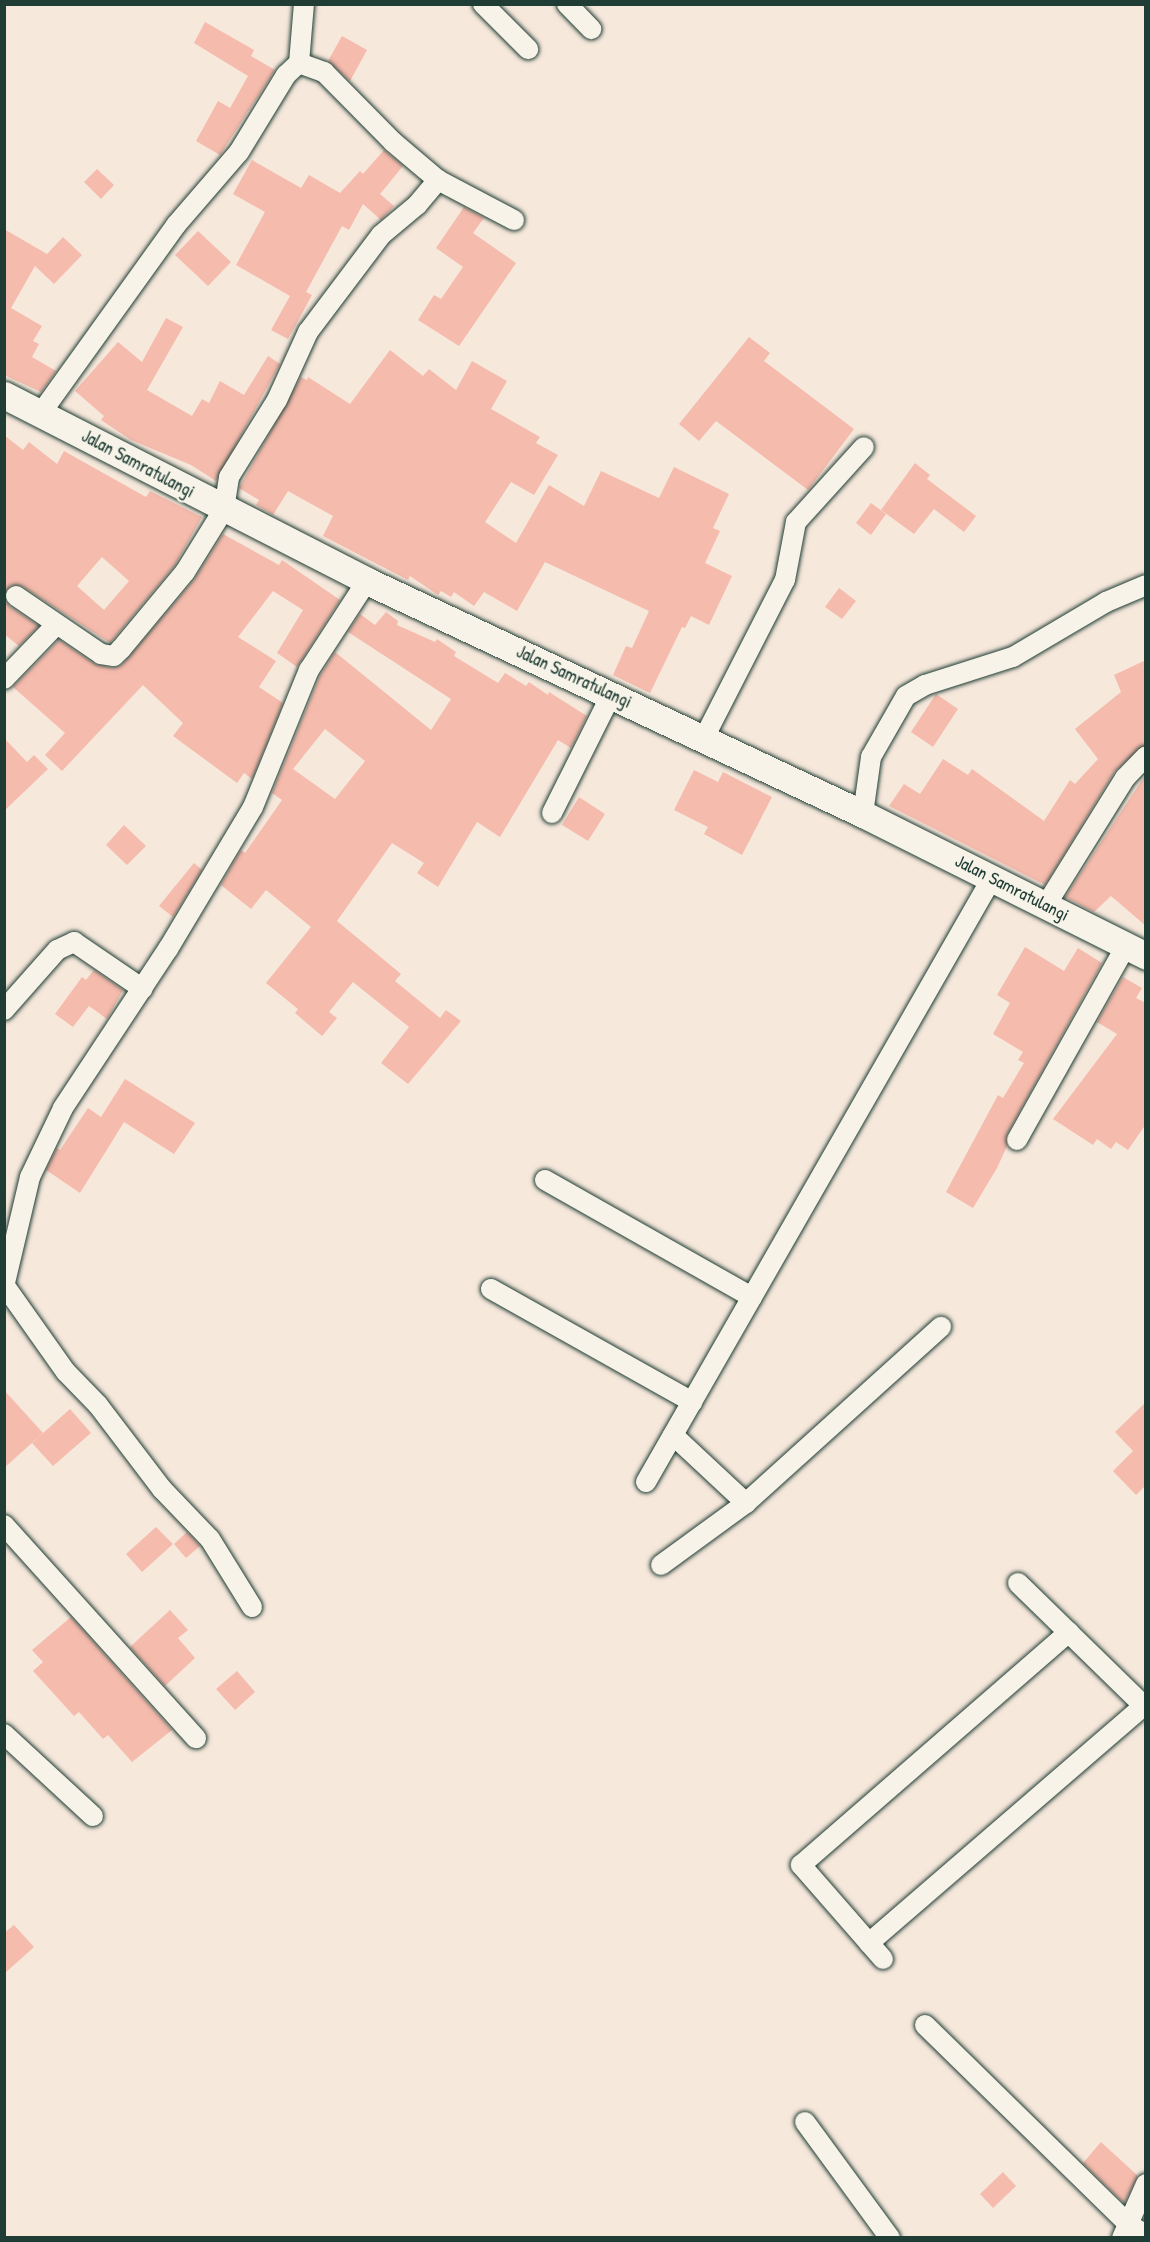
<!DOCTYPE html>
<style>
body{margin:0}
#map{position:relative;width:1150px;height:2242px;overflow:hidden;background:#f7e8dc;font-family:"Patrick Hand",sans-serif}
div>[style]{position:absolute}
.building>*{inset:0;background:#f5bbad}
.roads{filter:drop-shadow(0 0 2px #1f3d34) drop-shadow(0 0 2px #1f3d34)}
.minor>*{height:20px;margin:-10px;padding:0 10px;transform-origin:10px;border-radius:10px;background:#f7f3e8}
.secondary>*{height:27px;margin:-13.5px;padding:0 13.5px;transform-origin:13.5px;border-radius:13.5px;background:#f7f3e8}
span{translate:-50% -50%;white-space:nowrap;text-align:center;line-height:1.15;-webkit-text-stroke:4.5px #f7f3e8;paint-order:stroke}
.street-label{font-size:18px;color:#1f3d34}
.frame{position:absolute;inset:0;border:6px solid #1f3d34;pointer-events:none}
</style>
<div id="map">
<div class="building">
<i style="clip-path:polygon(205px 22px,254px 50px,251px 56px,275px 70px,220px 155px,196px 141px,218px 101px,230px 108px,248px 76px,194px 43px)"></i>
<i style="clip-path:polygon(342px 36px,367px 50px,350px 81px,328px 61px)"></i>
<i style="clip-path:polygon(384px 150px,403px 166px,380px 194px,394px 206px,381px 220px,363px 204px,349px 230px,342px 226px,306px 292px,312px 295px,288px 339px,271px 330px,290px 296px,236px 265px,265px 212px,233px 194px,252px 160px,301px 188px,309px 175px,340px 193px,360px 171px,363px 174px)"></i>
<i style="clip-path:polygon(97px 169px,114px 185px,101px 199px,84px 182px)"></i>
<i style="clip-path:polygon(464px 207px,484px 218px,473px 233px,516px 263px,459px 346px,418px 320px,434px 295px,441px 299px,463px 267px,436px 248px)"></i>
<i style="clip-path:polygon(4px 229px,47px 254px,63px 237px,82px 255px,54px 284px,35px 266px,11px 308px,42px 326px,33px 341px,39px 344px,32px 357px,56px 371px,41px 392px,4px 375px)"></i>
<i style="clip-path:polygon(198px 231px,231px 262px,208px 286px,175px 255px)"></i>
<i style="clip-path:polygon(166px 318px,183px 327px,147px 390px,192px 416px,202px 399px,209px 403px,220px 381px,244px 395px,268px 356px,280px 364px,216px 481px,191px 465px,131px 440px,101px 420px,104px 416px,75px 391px,118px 342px,142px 362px)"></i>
<i style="clip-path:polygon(749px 337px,770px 353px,764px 361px,854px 429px,808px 490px,716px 421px,699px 441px,679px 424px)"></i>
<i style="clip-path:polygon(390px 350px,423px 376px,429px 369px,456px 390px,472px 361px,507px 381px,491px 409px,540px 437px,536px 443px,558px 455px,534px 495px,511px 482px,485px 522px,516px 543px,549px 485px,584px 506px,601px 471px,659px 498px,674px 467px,729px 494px,713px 528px,720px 531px,705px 563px,732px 576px,709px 625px,691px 616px,685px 628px,682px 627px,650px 693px,613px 675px,626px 646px,632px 648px,649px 611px,545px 562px,517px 611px,484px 592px,474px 606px,454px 592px,451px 597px,441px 591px,438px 595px,410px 576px,408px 580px,323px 536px,333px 516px,288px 491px,273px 515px,256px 505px,259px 500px,239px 488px,301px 377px,307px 380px,308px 377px,350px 404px)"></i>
<i style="clip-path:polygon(evenodd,4px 435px,23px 450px,29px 442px,57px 464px,64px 451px,146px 497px,150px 491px,202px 517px,175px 565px,110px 643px,22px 586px,11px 585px,4px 594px,4px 435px,102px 557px,129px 581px,104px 610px,77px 586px,102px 557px)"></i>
<i style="clip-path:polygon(915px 463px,930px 475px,927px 479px,976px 516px,964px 532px,934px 509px,914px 534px,881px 510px)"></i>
<i style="clip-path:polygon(871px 503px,886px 514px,871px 535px,856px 523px)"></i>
<i style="clip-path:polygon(223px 534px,279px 565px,282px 560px,340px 600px,297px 667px,277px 653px,303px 610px,273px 591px,238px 637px,276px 661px,259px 687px,283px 703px,252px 779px,244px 773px,237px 783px,173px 736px,183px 723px,143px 685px,62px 771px,45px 755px,65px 733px,13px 687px,59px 640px,95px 664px,113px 668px,122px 665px,194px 580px)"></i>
<i style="clip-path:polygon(839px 588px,856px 601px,842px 619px,825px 607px)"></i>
<i style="clip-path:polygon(4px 598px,9px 606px,39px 626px,19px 646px,4px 634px)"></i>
<i style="clip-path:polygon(evenodd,386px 612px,398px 621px,397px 625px,435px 642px,437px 639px,456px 652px,454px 656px,498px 683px,505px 673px,526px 686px,529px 682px,548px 695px,549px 692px,587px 716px,571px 748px,558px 740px,500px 837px,477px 822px,438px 887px,417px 873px,424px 863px,392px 843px,337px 921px,401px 974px,395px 981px,440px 1018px,446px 1010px,461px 1021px,408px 1084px,381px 1063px,409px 1027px,353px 982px,329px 1012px,337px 1018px,322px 1036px,295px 1013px,298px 1009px,266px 983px,311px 927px,266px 890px,251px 909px,221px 885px,241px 850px,245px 853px,282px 800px,272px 793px,320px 676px,335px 652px,431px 730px,451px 699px,348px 632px,360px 614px,375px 625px,386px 612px,325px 729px,365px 761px,335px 799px,293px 769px,325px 729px)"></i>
<i style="clip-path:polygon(1146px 660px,1146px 744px,1115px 771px,1045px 885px,889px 806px,904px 784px,920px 794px,943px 759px,968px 775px,972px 769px,1044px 821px,1070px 780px,1075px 784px,1098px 759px,1075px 729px,1121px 692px,1114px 675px)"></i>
<i style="clip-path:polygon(936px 694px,958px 709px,933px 747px,911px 732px)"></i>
<i style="clip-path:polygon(4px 738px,27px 762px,34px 755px,48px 769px,4px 811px)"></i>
<i style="clip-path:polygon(694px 770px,718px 782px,723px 772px,772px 797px,742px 855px,704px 834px,708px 827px,674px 810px)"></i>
<i style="clip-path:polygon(1146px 774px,1146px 926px,1111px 896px,1094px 912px,1065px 897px)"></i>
<i style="clip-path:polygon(579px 797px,605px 814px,588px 841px,562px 825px)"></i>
<i style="clip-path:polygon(124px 825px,146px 846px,127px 865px,106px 845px)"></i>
<i style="clip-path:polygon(194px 863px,202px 870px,173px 917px,159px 906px)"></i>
<i style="clip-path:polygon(1025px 947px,1064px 971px,1078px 948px,1102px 963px,1007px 1134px,1007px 1146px,997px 1168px,973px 1208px,946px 1192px,998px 1095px,1003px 1098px,1024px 1063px,1018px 1060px,1023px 1052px,993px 1034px,1010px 1003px,997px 995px)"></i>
<i style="clip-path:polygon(94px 970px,123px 990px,107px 1019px,89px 1006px,73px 1027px,55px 1014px,82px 977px,86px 980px)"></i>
<i style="clip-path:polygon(1123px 977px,1142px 988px,1136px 998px,1146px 1003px,1146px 1124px,1128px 1150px,1116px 1142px,1111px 1149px,1097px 1139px,1093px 1145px,1053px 1119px,1117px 1034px,1097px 1022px)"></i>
<i style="clip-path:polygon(125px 1079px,195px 1123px,174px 1154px,124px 1122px,80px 1193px,46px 1170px,57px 1148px,60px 1150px,88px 1108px,101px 1117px)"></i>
<i style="clip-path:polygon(4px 1390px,43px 1433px,4px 1468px)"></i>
<i style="clip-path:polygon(1146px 1402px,1146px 1485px,1136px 1495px,1113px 1471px,1133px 1451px,1115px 1432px)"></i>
<i style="clip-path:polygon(70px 1409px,91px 1433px,53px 1466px,32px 1443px)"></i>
<i style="clip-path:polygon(156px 1527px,173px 1544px,142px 1572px,126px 1554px)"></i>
<i style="clip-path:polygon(187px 1532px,200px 1546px,186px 1558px,174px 1544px)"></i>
<i style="clip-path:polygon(170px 1610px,188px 1630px,178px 1638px,195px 1658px,165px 1686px,130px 1647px)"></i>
<i style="clip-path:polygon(71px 1617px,172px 1730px,132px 1762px,108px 1735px,103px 1739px,79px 1712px,74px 1716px,33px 1671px,43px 1662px,32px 1650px)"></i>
<i style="clip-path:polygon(237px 1671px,255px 1692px,235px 1710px,216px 1689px)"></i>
<i style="clip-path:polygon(14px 1925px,34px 1947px,4px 1974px,4px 1933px)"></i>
<i style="clip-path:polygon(1101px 2142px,1138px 2176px,1124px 2203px,1083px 2163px)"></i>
<i style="clip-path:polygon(1003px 2172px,1016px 2186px,993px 2208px,980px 2194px)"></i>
</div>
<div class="roads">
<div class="minor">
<i style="left:483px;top:4px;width:64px;rotate:45deg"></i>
<i style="left:567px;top:4px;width:35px;rotate:46deg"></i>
<i style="left:299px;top:63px;width:27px;rotate:20deg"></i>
<i style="left:324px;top:72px;width:98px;rotate:45.4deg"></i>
<i style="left:393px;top:142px;width:59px;rotate:40.2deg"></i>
<i style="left:438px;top:180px;width:86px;rotate:27.8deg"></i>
<i style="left:299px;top:63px;width:59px;rotate:-85.2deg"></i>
<i style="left:41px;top:413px;width:231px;rotate:-54.3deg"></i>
<i style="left:176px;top:225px;width:96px;rotate:-49.2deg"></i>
<i style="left:239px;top:152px;width:90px;rotate:-58.6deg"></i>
<i style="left:286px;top:75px;width:18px;rotate:-43deg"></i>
<i style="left:16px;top:596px;width:103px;rotate:34.3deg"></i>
<i style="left:101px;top:654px;width:13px;rotate:9deg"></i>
<i style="left:114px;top:656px;width:10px;rotate:-45deg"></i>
<i style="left:121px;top:649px;width:100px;rotate:-50.3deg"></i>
<i style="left:185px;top:572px;width:74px;rotate:-58.2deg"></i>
<i style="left:224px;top:509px;width:32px;rotate:-81deg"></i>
<i style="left:229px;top:477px;width:91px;rotate:-58.1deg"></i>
<i style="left:277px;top:400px;width:75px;rotate:-65.5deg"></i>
<i style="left:308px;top:332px;width:121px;rotate:-53deg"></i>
<i style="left:381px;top:235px;width:47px;rotate:-39.8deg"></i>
<i style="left:417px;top:205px;width:33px;rotate:-50deg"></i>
<i style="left:4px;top:679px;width:76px;rotate:-46.1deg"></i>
<i style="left:704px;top:738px;width:178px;rotate:-62.9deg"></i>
<i style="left:785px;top:580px;width:59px;rotate:-79.3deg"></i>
<i style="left:796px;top:522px;width:101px;rotate:-47.8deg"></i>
<i style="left:552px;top:813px;width:132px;rotate:-63.4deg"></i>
<i style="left:863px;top:814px;width:58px;rotate:-82deg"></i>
<i style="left:871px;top:757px;width:70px;rotate:-60.2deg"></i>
<i style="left:906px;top:696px;width:22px;rotate:-30deg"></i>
<i style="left:925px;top:685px;width:92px;rotate:-17.7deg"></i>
<i style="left:1013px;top:657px;width:108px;rotate:-30.6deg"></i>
<i style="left:1106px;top:602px;width:43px;rotate:-23deg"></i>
<i style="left:1046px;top:905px;width:150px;rotate:-58.1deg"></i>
<i style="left:1125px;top:778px;width:30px;rotate:-46deg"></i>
<i style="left:4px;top:1010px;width:80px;rotate:-48.5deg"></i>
<i style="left:57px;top:950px;width:19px;rotate:-25deg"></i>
<i style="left:74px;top:942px;width:83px;rotate:34.3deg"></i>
<i style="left:1017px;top:1140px;width:223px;rotate:-60.7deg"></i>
<i style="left:545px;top:1180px;width:238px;rotate:29.5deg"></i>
<i style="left:5px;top:1286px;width:105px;rotate:54.7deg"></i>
<i style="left:66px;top:1372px;width:46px;rotate:45.9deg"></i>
<i style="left:98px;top:1405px;width:106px;rotate:52.7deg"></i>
<i style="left:162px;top:1489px;width:69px;rotate:46.2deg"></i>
<i style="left:210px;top:1539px;width:80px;rotate:58.3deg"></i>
<i style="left:4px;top:1287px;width:113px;rotate:-76.7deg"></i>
<i style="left:30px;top:1177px;width:76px;rotate:-64.4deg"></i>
<i style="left:63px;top:1108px;width:191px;rotate:-56.6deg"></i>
<i style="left:168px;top:949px;width:165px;rotate:-59.1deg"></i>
<i style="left:253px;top:807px;width:148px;rotate:-67.8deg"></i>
<i style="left:309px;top:670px;width:106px;rotate:-56.9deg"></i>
<i style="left:491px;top:1289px;width:231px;rotate:29.3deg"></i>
<i style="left:673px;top:1435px;width:100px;rotate:43deg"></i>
<i style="left:646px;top:1482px;width:696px;rotate:-60.19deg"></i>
<i style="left:4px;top:1525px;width:287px;rotate:48deg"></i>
<i style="left:661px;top:1565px;width:105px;rotate:-36.1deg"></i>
<i style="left:746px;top:1503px;width:263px;rotate:-42.1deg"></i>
<i style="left:1018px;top:1583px;width:179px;rotate:44.3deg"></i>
<i style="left:4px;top:1734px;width:121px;rotate:42.7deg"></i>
<i style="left:869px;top:1943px;width:363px;rotate:-40.8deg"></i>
<i style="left:883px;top:1959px;width:125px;rotate:-131.1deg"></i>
<i style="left:801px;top:1865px;width:355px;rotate:-41deg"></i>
<i style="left:925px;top:2025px;width:284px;rotate:44.4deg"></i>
<i style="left:1128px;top:2224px;width:21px;rotate:31deg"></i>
<i style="left:805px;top:2122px;width:144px;rotate:53.8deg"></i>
<i style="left:1122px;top:2238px;width:59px;rotate:-66deg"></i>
</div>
<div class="secondary">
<i style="left:4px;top:395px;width:408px;rotate:27.1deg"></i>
<i style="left:367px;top:581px;width:548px;rotate:25.16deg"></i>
<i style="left:863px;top:814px;width:317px;rotate:26.6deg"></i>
</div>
</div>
<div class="street-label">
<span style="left:138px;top:464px;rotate:28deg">Jalan Samratulangi</span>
<span style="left:574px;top:677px;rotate:25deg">Jalan Samratulangi</span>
<span style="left:1012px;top:888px;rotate:27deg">Jalan Samratulangi</span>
</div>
<div class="frame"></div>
</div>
